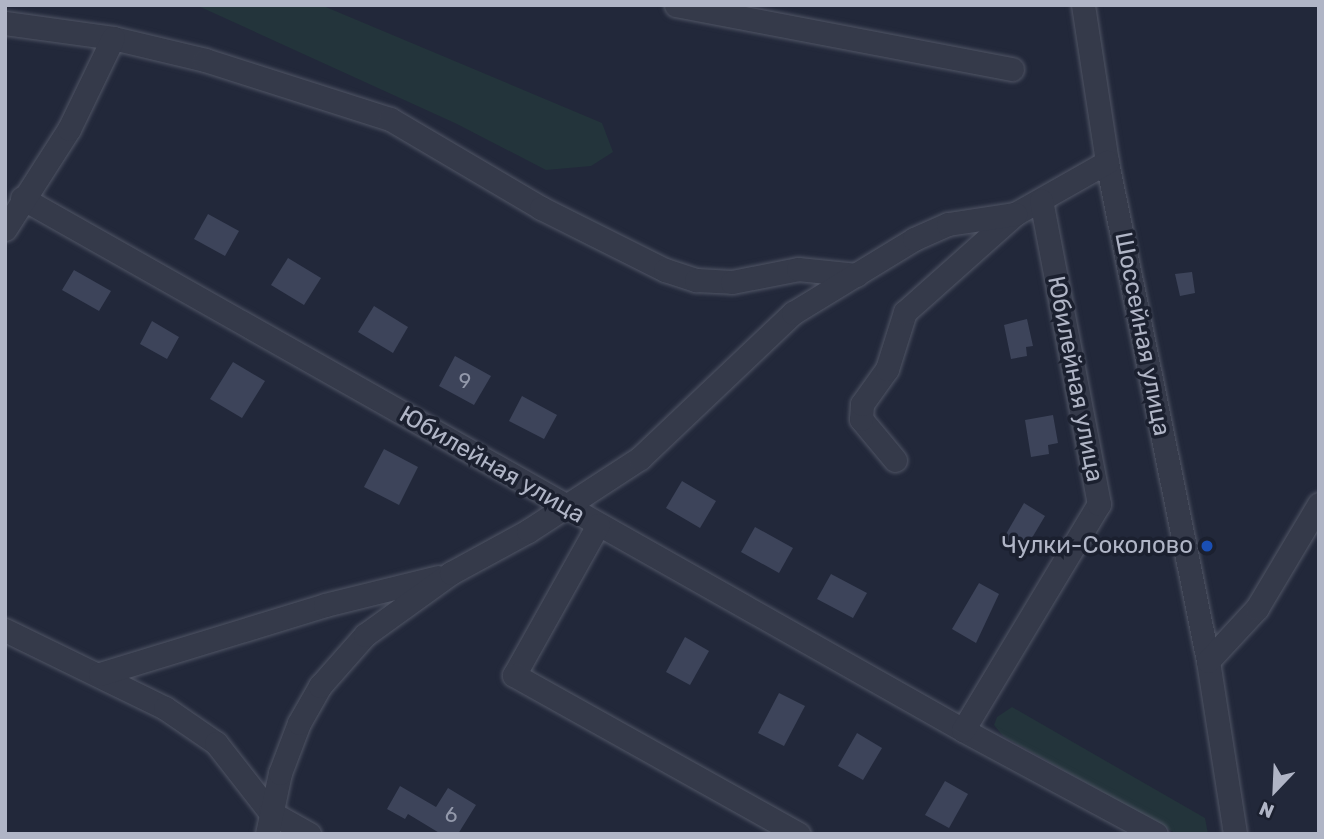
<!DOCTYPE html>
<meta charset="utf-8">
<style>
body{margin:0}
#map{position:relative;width:1324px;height:839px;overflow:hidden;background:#22283a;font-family:Rubik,sans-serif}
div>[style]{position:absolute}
.green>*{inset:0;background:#23343b}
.building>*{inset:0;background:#3d445a}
.roads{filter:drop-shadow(0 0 2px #505565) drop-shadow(0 0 2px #505565)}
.minor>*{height:23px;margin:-11.5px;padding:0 11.5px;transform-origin:11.5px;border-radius:11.5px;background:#353a4a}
.dots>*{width:19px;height:19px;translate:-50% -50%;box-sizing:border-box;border:4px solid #1b202f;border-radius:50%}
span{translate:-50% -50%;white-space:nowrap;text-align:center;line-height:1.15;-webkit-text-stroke:7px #1b202f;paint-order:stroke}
.number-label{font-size:21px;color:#9399ab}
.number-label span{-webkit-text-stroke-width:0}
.street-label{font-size:24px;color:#b0b5c6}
.poi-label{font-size:24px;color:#b0b5c6}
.right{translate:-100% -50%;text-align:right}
.frame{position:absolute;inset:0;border:7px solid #b0b5c6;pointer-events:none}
.north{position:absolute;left:1240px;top:755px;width:70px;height:70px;-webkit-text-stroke:5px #1b202f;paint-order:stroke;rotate:203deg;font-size:19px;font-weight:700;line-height:28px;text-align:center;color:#b0b5c6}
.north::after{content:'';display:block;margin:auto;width:24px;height:32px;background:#b0b5c6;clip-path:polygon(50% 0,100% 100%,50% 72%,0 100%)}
</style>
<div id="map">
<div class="green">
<i style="clip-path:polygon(196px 5px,321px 5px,602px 123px,613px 152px,591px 166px,546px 170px,457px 124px)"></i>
<i style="clip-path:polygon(1012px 707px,1205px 818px,1208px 834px,1177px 834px,1003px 736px,994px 725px,997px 717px)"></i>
</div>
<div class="building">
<i style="clip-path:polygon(208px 214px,239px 231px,225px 256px,194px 239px)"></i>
<i style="clip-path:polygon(288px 258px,321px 278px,304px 305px,271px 285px)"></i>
<i style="clip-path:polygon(74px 270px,111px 291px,99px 311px,62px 290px)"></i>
<i style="clip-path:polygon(1192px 272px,1195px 293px,1180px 296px,1175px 274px)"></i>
<i style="clip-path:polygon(374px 306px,408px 327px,393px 353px,358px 332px)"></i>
<i style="clip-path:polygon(1027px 319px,1033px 346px,1026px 347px,1027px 356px,1011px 359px,1004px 325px)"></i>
<i style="clip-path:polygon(152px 321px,179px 337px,167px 359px,140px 344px)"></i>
<i style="clip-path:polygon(455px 356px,491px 376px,474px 405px,439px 386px)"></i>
<i style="clip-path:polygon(233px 362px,265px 381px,242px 418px,210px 399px)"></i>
<i style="clip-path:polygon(522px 396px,557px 415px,544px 439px,509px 421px)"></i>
<i style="clip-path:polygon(1053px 415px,1058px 443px,1048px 445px,1049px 454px,1031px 457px,1025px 420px)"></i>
<i style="clip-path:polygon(384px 449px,418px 467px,399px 505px,364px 487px)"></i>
<i style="clip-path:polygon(682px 481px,716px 501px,700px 528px,666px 508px)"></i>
<i style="clip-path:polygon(1024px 503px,1045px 516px,1023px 553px,1002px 541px)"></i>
<i style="clip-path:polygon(755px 527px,793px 548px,779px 573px,741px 552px)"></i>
<i style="clip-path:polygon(831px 574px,867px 593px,853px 618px,817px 599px)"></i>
<i style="clip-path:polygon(979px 583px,999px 594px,976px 643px,952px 629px)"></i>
<i style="clip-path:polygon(685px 637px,709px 651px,690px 685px,666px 672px)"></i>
<i style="clip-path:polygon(779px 693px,805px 706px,784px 746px,758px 733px)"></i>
<i style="clip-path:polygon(857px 733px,882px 748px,863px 780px,838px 766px)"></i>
<i style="clip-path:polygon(945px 781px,968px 794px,949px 828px,925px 815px)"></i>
<i style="clip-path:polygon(400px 786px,436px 807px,448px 788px,476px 805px,458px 834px,441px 834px,408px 814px,405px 819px,387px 809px)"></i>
</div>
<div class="roads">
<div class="minor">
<i style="left:676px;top:5px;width:342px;rotate:10.8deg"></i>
<i style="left:1083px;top:5px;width:159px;rotate:81.3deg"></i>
<i style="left:1107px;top:162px;width:509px;rotate:78.56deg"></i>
<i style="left:1208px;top:661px;width:175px;rotate:81.1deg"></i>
<i style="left:5px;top:23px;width:109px;rotate:7.9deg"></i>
<i style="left:113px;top:38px;width:95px;rotate:13.4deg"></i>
<i style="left:205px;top:60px;width:194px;rotate:17.7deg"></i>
<i style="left:390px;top:119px;width:175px;rotate:30.5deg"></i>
<i style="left:541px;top:208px;width:139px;rotate:26.6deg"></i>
<i style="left:665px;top:270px;width:33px;rotate:18deg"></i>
<i style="left:696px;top:280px;width:36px;rotate:3deg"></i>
<i style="left:732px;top:282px;width:67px;rotate:-11.1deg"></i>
<i style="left:798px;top:269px;width:59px;rotate:5.8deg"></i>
<i style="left:22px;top:198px;width:1081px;rotate:29.48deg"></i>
<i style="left:963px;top:730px;width:219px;rotate:28.3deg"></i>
<i style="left:5px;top:229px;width:119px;rotate:-57.4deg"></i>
<i style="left:69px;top:129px;width:101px;rotate:-64.2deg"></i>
<i style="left:895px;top:460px;width:53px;rotate:-129.7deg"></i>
<i style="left:861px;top:419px;width:15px;rotate:-86deg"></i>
<i style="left:862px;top:404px;width:43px;rotate:-54.5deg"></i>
<i style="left:887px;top:369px;width:60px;rotate:-72.5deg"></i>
<i style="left:905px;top:312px;width:147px;rotate:-41.7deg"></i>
<i style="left:1015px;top:214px;width:106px;rotate:-29.5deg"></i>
<i style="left:598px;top:525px;width:172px;rotate:119.2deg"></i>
<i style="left:514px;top:675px;width:326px;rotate:29.2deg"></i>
<i style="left:5px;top:630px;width:178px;rotate:26deg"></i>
<i style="left:165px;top:708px;width:62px;rotate:34.5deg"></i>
<i style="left:216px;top:743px;width:88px;rotate:52deg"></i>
<i style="left:270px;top:812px;width:45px;rotate:29.4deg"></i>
<i style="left:1208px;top:661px;width:72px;rotate:-47.2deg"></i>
<i style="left:1257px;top:608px;width:121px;rotate:-59.2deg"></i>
<i style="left:100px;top:674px;width:235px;rotate:-17deg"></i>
<i style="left:325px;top:605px;width:116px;rotate:-13.9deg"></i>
<i style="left:963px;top:730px;width:264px;rotate:-59deg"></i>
<i style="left:1099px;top:504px;width:309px;rotate:-100.8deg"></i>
<i style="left:267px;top:834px;width:62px;rotate:-78deg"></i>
<i style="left:280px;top:773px;width:53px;rotate:-69.2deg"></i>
<i style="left:299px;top:723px;width:43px;rotate:-60.4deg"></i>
<i style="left:320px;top:686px;width:68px;rotate:-48.6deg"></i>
<i style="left:365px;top:635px;width:106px;rotate:-35.8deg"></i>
<i style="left:451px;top:573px;width:88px;rotate:-28.6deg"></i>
<i style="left:528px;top:531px;width:134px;rotate:-33.1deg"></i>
<i style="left:640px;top:458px;width:211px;rotate:-43.5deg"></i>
<i style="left:793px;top:313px;width:142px;rotate:-31.4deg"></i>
<i style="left:914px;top:239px;width:37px;rotate:-24deg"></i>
<i style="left:948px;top:224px;width:68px;rotate:-8.5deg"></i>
</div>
</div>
<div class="dots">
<i style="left:1207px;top:546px;background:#1a4fb4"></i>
</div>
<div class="number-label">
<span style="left:465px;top:381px">9</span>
<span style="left:451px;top:815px">6</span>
</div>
<div class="street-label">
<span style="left:1142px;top:334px;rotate:79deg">Шоссейная улица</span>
<span style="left:1075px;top:379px;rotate:79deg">Юбилейная улица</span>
<span style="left:492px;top:465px;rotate:30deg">Юбилейная улица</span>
</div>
<div class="poi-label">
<span class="right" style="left:1193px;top:546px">Чулки-Соколово</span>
</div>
<div class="frame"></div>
<div class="north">N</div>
</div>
